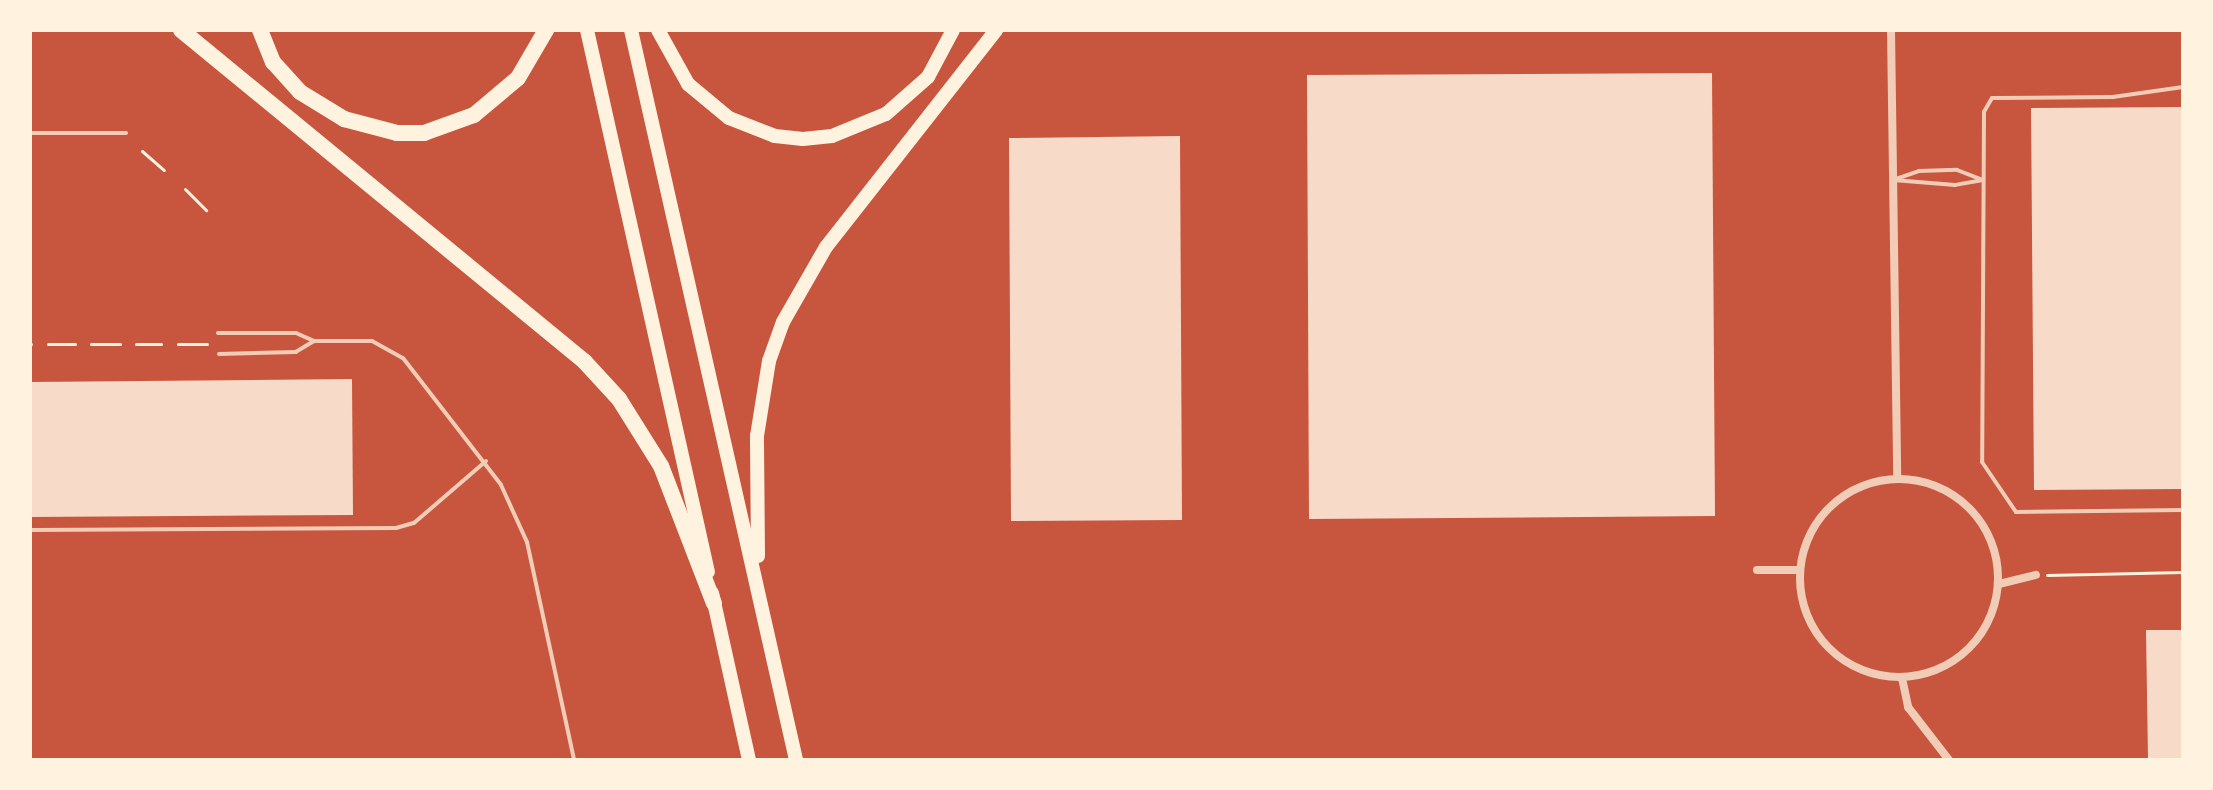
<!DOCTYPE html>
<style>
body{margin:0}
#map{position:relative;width:2213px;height:790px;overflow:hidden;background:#c8553d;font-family:Lato,sans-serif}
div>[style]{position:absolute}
.building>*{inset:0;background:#f7dbc8}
.path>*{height:3px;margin:-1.5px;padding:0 1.5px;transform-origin:1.5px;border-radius:1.5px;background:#fff3e0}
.service>*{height:4px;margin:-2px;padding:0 2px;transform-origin:2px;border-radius:2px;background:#f1ccb7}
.minor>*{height:8px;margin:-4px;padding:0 4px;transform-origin:4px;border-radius:4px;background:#f1ccb7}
.minor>.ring{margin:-4px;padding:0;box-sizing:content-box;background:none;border:8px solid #f1ccb7;border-radius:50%}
.trunk>*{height:14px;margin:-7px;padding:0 7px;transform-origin:7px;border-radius:7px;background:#fff3e0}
.motorway>*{height:16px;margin:-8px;padding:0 8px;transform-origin:8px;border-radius:8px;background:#fff3e0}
span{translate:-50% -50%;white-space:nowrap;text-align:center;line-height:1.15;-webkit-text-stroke:7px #fff3e0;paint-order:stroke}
.frame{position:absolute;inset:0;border:32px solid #fff3e0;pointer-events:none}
</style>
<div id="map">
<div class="building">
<i style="clip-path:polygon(1712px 73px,1715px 516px,1309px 519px,1307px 75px)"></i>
<i style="clip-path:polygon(2183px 107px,2183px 489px,2034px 490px,2031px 108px)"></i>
<i style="clip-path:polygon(1180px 136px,1182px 520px,1011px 521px,1009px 138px)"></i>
<i style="clip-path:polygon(352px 379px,353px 515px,30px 517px,30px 382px)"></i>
<i style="clip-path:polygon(2146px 630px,2183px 630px,2183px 760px,2148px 760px)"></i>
</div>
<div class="path">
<i style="left:142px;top:151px;width:29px;rotate:41deg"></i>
<i style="left:185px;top:189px;width:30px;rotate:45deg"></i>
<i style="left:30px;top:344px;width:1px"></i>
<i style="left:48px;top:344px;width:27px"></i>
<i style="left:91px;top:344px;width:29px"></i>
<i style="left:136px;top:344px;width:25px"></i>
<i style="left:178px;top:344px;width:29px"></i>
<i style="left:2047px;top:575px;width:136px;rotate:-1.3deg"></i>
</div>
<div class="service">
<i style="left:2183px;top:87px;width:71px;rotate:171.9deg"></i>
<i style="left:2113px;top:97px;width:121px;rotate:179.5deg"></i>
<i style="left:1992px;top:98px;width:16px;rotate:120deg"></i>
<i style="left:1984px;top:112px;width:350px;rotate:90.3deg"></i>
<i style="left:1982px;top:462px;width:60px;rotate:55.8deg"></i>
<i style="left:2016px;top:512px;width:167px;rotate:-0.7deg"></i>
<i style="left:30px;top:133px;width:96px"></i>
<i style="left:1957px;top:170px;width:28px;rotate:21deg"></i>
<i style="left:1983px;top:180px;width:28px;rotate:170deg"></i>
<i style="left:1955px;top:185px;width:62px;rotate:-175.4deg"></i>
<i style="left:1893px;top:180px;width:28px;rotate:-19deg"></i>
<i style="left:1919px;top:171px;width:38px;rotate:-2deg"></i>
<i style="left:218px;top:333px;width:78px"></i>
<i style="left:296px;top:333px;width:20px;rotate:24deg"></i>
<i style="left:314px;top:341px;width:21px;rotate:149deg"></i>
<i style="left:296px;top:352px;width:77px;rotate:178.5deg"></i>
<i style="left:314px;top:341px;width:58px"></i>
<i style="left:372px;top:341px;width:35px;rotate:29deg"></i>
<i style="left:403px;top:358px;width:160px;rotate:52.3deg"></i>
<i style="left:501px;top:485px;width:63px;rotate:65.5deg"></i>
<i style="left:527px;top:542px;width:223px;rotate:77.8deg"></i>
<i style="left:30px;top:530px;width:366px;rotate:-0.3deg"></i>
<i style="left:396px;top:528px;width:19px;rotate:-16deg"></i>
<i style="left:414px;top:523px;width:95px;rotate:-40.7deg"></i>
</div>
<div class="minor">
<i style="left:1891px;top:30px;width:449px;rotate:89.2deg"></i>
<i class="ring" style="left:1800px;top:479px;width:190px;height:190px"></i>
<i style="left:1757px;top:570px;width:42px"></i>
<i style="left:1999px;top:584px;width:38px;rotate:-14deg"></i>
<i style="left:1902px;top:678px;width:30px;rotate:78deg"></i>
<i style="left:1908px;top:707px;width:67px;rotate:52.3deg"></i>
</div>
<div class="trunk">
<i style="left:587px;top:30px;width:555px;rotate:77.42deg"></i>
<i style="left:631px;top:30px;width:748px;rotate:77.26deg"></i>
<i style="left:658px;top:30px;width:62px;rotate:60.9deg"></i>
<i style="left:688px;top:84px;width:53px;rotate:39.7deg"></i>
<i style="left:729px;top:118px;width:49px;rotate:21.4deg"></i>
<i style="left:775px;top:136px;width:28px;rotate:6deg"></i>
<i style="left:803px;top:139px;width:29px;rotate:-6deg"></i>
<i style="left:832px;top:136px;width:58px;rotate:-22.2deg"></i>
<i style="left:886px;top:114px;width:56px;rotate:-41.4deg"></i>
<i style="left:928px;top:77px;width:53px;rotate:-62deg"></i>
<i style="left:758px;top:556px;width:120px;rotate:-90.5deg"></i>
<i style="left:757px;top:436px;width:76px;rotate:-80.9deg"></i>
<i style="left:769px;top:361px;width:41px;rotate:-70.3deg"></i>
<i style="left:783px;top:322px;width:86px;rotate:-60.2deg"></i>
<i style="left:826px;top:247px;width:276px;rotate:-51.9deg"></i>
<i style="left:712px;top:593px;width:171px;rotate:77.5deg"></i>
</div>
<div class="motorway">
<i style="left:181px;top:30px;width:522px;rotate:39.4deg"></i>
<i style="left:584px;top:361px;width:52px;rotate:47.4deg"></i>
<i style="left:619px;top:399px;width:79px;rotate:57.9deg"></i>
<i style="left:661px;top:466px;width:147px;rotate:68.9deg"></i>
<i style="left:260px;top:30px;width:35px;rotate:68deg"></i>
<i style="left:273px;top:62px;width:40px;rotate:48deg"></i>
<i style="left:300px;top:92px;width:52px;rotate:31.5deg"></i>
<i style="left:344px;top:119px;width:55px;rotate:14.8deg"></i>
<i style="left:397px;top:133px;width:27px"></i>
<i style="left:424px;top:133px;width:53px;rotate:-19.8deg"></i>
<i style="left:474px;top:115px;width:57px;rotate:-40.1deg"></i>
<i style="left:518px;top:78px;width:56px;rotate:-59.7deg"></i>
</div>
<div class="frame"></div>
</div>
